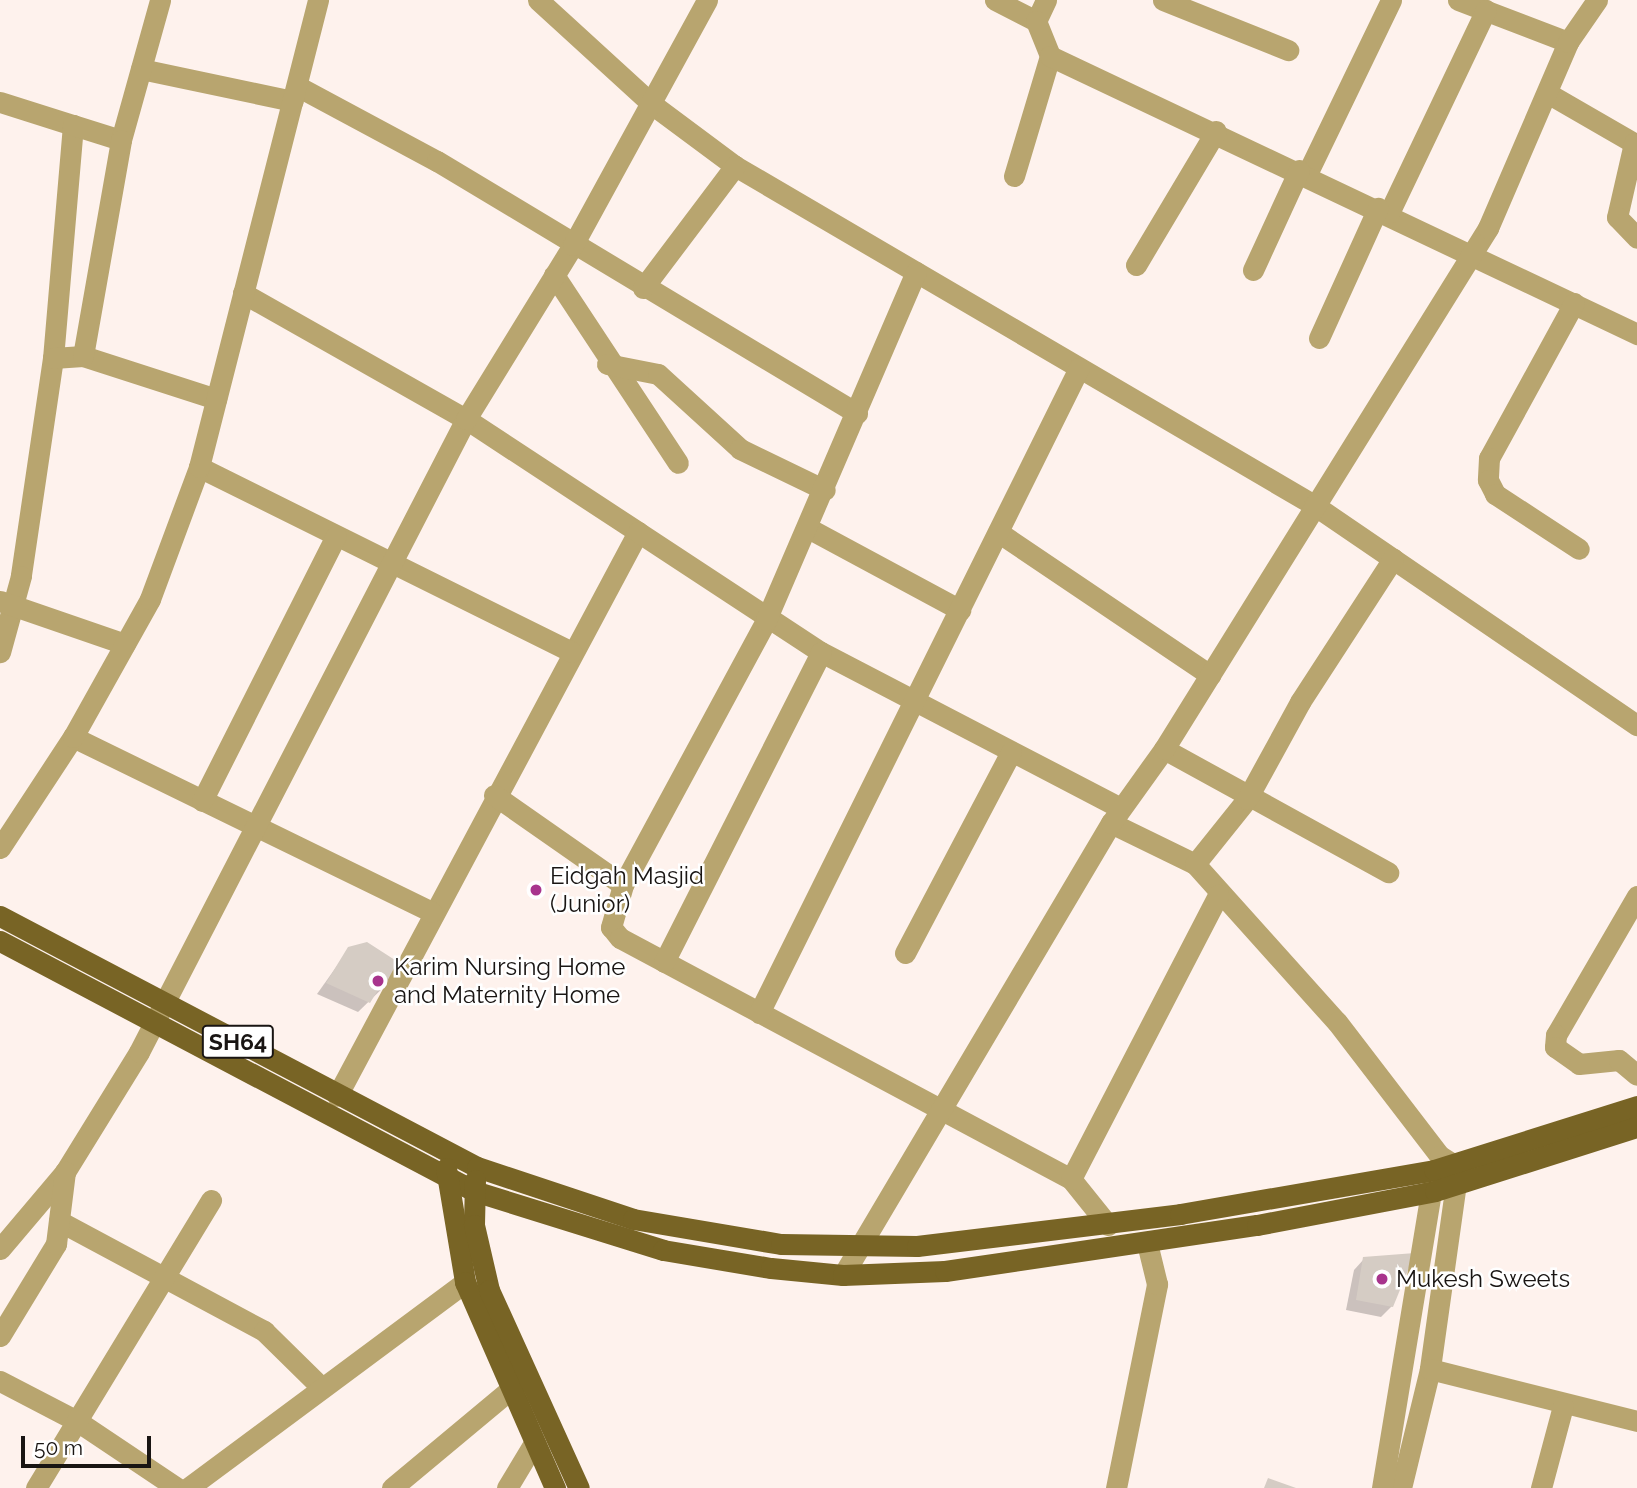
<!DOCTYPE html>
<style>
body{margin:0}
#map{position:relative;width:1637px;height:1488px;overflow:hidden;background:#fef2ed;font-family:Raleway,sans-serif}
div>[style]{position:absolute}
.shadow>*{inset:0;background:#0003}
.building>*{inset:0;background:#d5ccc4}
.minor>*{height:21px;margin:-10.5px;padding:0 10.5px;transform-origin:10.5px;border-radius:10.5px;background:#b8a56f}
.major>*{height:21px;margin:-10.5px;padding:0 10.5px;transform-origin:10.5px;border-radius:10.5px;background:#786425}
.dots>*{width:19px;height:19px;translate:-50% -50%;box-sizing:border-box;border:4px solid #fff;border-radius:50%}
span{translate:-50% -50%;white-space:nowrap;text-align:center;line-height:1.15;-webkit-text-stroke:5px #fff;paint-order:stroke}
.shield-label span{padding:2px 5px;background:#fff;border:2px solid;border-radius:5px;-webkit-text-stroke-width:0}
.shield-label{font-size:23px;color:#191513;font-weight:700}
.poi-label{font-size:24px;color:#191513}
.left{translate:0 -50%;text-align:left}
.scale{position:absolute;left:21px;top:1436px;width:130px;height:32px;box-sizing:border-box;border:4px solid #191513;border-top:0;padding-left:9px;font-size:21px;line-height:24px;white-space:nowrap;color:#191513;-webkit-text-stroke:5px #fff;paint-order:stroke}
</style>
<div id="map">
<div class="shadow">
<i style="clip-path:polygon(349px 949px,388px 983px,358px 1012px,317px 994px)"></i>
<i style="clip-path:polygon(1364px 1259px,1392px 1306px,1381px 1317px,1346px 1310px,1354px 1270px)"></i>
</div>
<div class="building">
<i style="clip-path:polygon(367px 942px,398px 962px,390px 984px,384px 980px,370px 1003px,326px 983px,348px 947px)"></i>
<i style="clip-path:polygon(1415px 1253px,1393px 1307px,1356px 1300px,1363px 1257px)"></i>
<i style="clip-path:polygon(1268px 1478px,1296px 1488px,1264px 1488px)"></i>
</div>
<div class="minor">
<i style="left:538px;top:0;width:156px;rotate:42.4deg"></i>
<i style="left:653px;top:105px;width:102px;rotate:36.6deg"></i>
<i style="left:735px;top:166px;width:671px;rotate:30.35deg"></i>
<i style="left:1314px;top:505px;width:391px;rotate:34.3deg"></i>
<i style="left:995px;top:0;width:46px;rotate:27.1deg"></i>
<i style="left:1046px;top:0;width:23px;rotate:115deg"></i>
<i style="left:1036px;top:21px;width:38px;rotate:68deg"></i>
<i style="left:1163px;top:0;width:135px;rotate:21.8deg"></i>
<i style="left:1458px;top:0;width:118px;rotate:20.9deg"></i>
<i style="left:141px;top:69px;width:155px;rotate:11.9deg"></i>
<i style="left:297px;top:86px;width:159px;rotate:28.2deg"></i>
<i style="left:437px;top:161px;width:490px;rotate:31deg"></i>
<i style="left:1549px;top:94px;width:98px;rotate:30deg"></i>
<i style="left:1634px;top:143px;width:76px;rotate:102.9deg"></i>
<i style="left:1617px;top:217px;width:29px;rotate:46deg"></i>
<i style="left:0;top:102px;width:77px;rotate:17.5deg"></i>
<i style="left:73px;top:125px;width:234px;rotate:94.9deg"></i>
<i style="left:53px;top:358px;width:220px;rotate:98.4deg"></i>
<i style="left:21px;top:576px;width:79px;rotate:105.4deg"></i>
<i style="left:73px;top:125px;width:50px;rotate:17.4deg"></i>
<i style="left:121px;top:140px;width:145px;rotate:-74.4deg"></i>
<i style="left:1307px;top:174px;width:193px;rotate:-64.2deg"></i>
<i style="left:1014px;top:176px;width:125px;rotate:-73.3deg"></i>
<i style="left:1050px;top:56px;width:650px;rotate:25.34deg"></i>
<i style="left:1389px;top:213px;width:225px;rotate:-64.5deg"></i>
<i style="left:1136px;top:265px;width:156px;rotate:-59.2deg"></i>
<i style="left:1253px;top:270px;width:110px;rotate:-65.3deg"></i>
<i style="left:554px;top:275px;width:225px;rotate:56.6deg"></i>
<i style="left:643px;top:288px;width:153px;rotate:-53deg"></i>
<i style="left:243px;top:293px;width:256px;rotate:29.5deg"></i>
<i style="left:466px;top:419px;width:206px;rotate:33.3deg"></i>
<i style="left:638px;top:532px;width:639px;rotate:118.09deg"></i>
<i style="left:1574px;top:303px;width:177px;rotate:118.7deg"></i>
<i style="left:1489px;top:458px;width:22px;rotate:93deg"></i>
<i style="left:1488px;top:480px;width:16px;rotate:63deg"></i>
<i style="left:1495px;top:494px;width:100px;rotate:33.2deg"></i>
<i style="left:1319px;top:338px;width:143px;rotate:-65.6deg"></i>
<i style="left:83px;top:356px;width:140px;rotate:17.9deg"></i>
<i style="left:53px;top:358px;width:30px;rotate:-4deg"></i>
<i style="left:83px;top:356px;width:219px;rotate:-80deg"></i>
<i style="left:607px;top:364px;width:52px;rotate:11.1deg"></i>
<i style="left:658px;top:374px;width:111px;rotate:42.4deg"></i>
<i style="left:740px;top:449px;width:94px;rotate:25.8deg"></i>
<i style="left:199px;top:467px;width:416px;rotate:26.4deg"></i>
<i style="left:808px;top:528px;width:173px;rotate:28.3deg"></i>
<i style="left:638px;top:532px;width:219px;rotate:33.3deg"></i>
<i style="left:821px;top:652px;width:338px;rotate:27.5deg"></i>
<i style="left:998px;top:532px;width:256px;rotate:34deg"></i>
<i style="left:0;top:601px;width:132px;rotate:19deg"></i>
<i style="left:73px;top:737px;width:399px;rotate:26deg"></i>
<i style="left:1164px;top:749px;width:256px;rotate:28.8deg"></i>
<i style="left:494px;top:795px;width:157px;rotate:34.9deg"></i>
<i style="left:623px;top:885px;width:44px;rotate:105.9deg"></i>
<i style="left:611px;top:927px;width:14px;rotate:51deg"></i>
<i style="left:620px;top:938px;width:511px;rotate:28.12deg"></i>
<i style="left:1071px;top:1179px;width:59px;rotate:51.2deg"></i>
<i style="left:202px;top:801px;width:297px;rotate:-63.2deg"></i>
<i style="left:1111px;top:823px;width:93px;rotate:26deg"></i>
<i style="left:1195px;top:864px;width:212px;rotate:48.1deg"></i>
<i style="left:1337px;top:1022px;width:169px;rotate:52.5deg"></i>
<i style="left:1440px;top:1156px;width:15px;rotate:32deg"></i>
<i style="left:1453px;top:1164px;width:19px;rotate:81deg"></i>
<i style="left:1456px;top:1183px;width:188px;rotate:98deg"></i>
<i style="left:1430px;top:1369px;width:122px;rotate:103.7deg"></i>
<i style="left:0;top:848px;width:133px;rotate:-56.7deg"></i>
<i style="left:73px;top:737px;width:158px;rotate:-60.8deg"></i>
<i style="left:150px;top:599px;width:141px;rotate:-69.6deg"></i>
<i style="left:199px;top:467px;width:482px;rotate:-75.7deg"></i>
<i style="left:1195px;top:864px;width:83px;rotate:-51.3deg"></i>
<i style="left:1247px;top:799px;width:111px;rotate:-61.3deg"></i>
<i style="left:1300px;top:702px;width:171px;rotate:-57deg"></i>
<i style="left:623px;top:885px;width:301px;rotate:-61.6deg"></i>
<i style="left:766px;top:620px;width:379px;rotate:-66.7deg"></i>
<i style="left:1637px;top:896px;width:161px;rotate:120.2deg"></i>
<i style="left:1556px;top:1035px;width:12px;rotate:95deg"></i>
<i style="left:1555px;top:1047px;width:29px;rotate:35deg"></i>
<i style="left:1579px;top:1064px;width:40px;rotate:-5.7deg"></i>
<i style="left:1619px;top:1060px;width:23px;rotate:40deg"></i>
<i style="left:905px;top:953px;width:227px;rotate:-62.2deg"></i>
<i style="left:664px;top:962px;width:347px;rotate:-63.1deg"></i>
<i style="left:759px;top:1013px;width:720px;rotate:-63.61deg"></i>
<i style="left:1071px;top:1179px;width:320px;rotate:-62.6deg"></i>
<i style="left:59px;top:1221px;width:233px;rotate:28.2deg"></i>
<i style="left:264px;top:1331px;width:81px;rotate:44.5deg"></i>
<i style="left:0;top:1249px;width:101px;rotate:-49.8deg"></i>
<i style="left:65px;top:1172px;width:141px;rotate:-58.3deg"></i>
<i style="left:139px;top:1052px;width:712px;rotate:-62.68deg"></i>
<i style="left:466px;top:419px;width:204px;rotate:-58.4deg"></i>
<i style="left:573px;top:245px;width:279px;rotate:-61.3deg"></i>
<i style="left:843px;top:1275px;width:525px;rotate:-59.34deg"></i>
<i style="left:1111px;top:823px;width:91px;rotate:-54.4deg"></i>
<i style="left:1164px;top:749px;width:614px;rotate:-58.12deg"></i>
<i style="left:1488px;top:228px;width:202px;rotate:-66.7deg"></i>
<i style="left:1568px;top:42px;width:51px;rotate:-55.4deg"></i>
<i style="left:0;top:1336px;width:108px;rotate:-58.7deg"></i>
<i style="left:56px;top:1244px;width:73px;rotate:-82.9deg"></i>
<i style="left:1430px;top:1369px;width:213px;rotate:14.1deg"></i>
<i style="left:0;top:1381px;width:87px;rotate:27.5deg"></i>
<i style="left:77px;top:1421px;width:120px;rotate:33.8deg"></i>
<i style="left:36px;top:1488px;width:337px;rotate:-58.7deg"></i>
<i style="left:188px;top:1488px;width:345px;rotate:-36.6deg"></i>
<i style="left:392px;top:1488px;width:155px;rotate:-39.8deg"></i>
<i style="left:507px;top:1488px;width:52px;rotate:-59deg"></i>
<i style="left:1116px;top:1488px;width:208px;rotate:-78.6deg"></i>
<i style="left:1157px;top:1284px;width:42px;rotate:-103.7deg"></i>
<i style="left:1382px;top:1488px;width:319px;rotate:-80.6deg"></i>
<i style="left:1541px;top:1488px;width:85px;rotate:-75deg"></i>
</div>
<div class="major">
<i style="left:0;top:916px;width:539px;rotate:27.75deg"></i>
<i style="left:477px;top:1167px;width:164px;rotate:18.4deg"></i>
<i style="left:633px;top:1219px;width:150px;rotate:9.6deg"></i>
<i style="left:781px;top:1244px;width:136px;rotate:0.8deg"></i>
<i style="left:917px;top:1246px;width:265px;rotate:-6.9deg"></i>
<i style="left:1180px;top:1214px;width:258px;rotate:-9.8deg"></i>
<i style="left:1434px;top:1170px;width:213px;rotate:-17.5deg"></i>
<i style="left:0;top:941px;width:536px;rotate:27.81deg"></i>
<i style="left:474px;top:1191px;width:198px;rotate:17.3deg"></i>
<i style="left:663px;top:1250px;width:109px;rotate:9.5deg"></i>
<i style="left:771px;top:1268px;width:72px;rotate:5.6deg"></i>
<i style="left:843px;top:1275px;width:102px;rotate:-2.2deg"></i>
<i style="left:945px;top:1271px;width:315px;rotate:-8.4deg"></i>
<i style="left:1257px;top:1225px;width:181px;rotate:-10.8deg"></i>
<i style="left:1435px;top:1191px;width:212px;rotate:-17.6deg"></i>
<i style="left:446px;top:1168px;width:116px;rotate:80.5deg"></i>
<i style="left:465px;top:1282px;width:225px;rotate:66.4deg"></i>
<i style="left:475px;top:1180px;width:45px;rotate:91.3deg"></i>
<i style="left:474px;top:1225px;width:67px;rotate:77deg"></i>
<i style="left:489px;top:1290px;width:217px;rotate:65.6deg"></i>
</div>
<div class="dots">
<i style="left:536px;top:890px;background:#a8348d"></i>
<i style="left:378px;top:981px;background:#a8348d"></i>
<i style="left:1382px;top:1279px;background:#a8348d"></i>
</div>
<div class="shield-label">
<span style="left:238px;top:1042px">SH64</span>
</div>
<div class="poi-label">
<span class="left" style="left:550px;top:890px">Eidgah Masjid<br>(Junior)</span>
<span class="left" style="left:394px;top:981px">Karim Nursing Home<br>and Maternity Home</span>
<span class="left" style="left:1396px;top:1279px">Mukesh Sweets</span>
</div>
<div class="scale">50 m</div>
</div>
